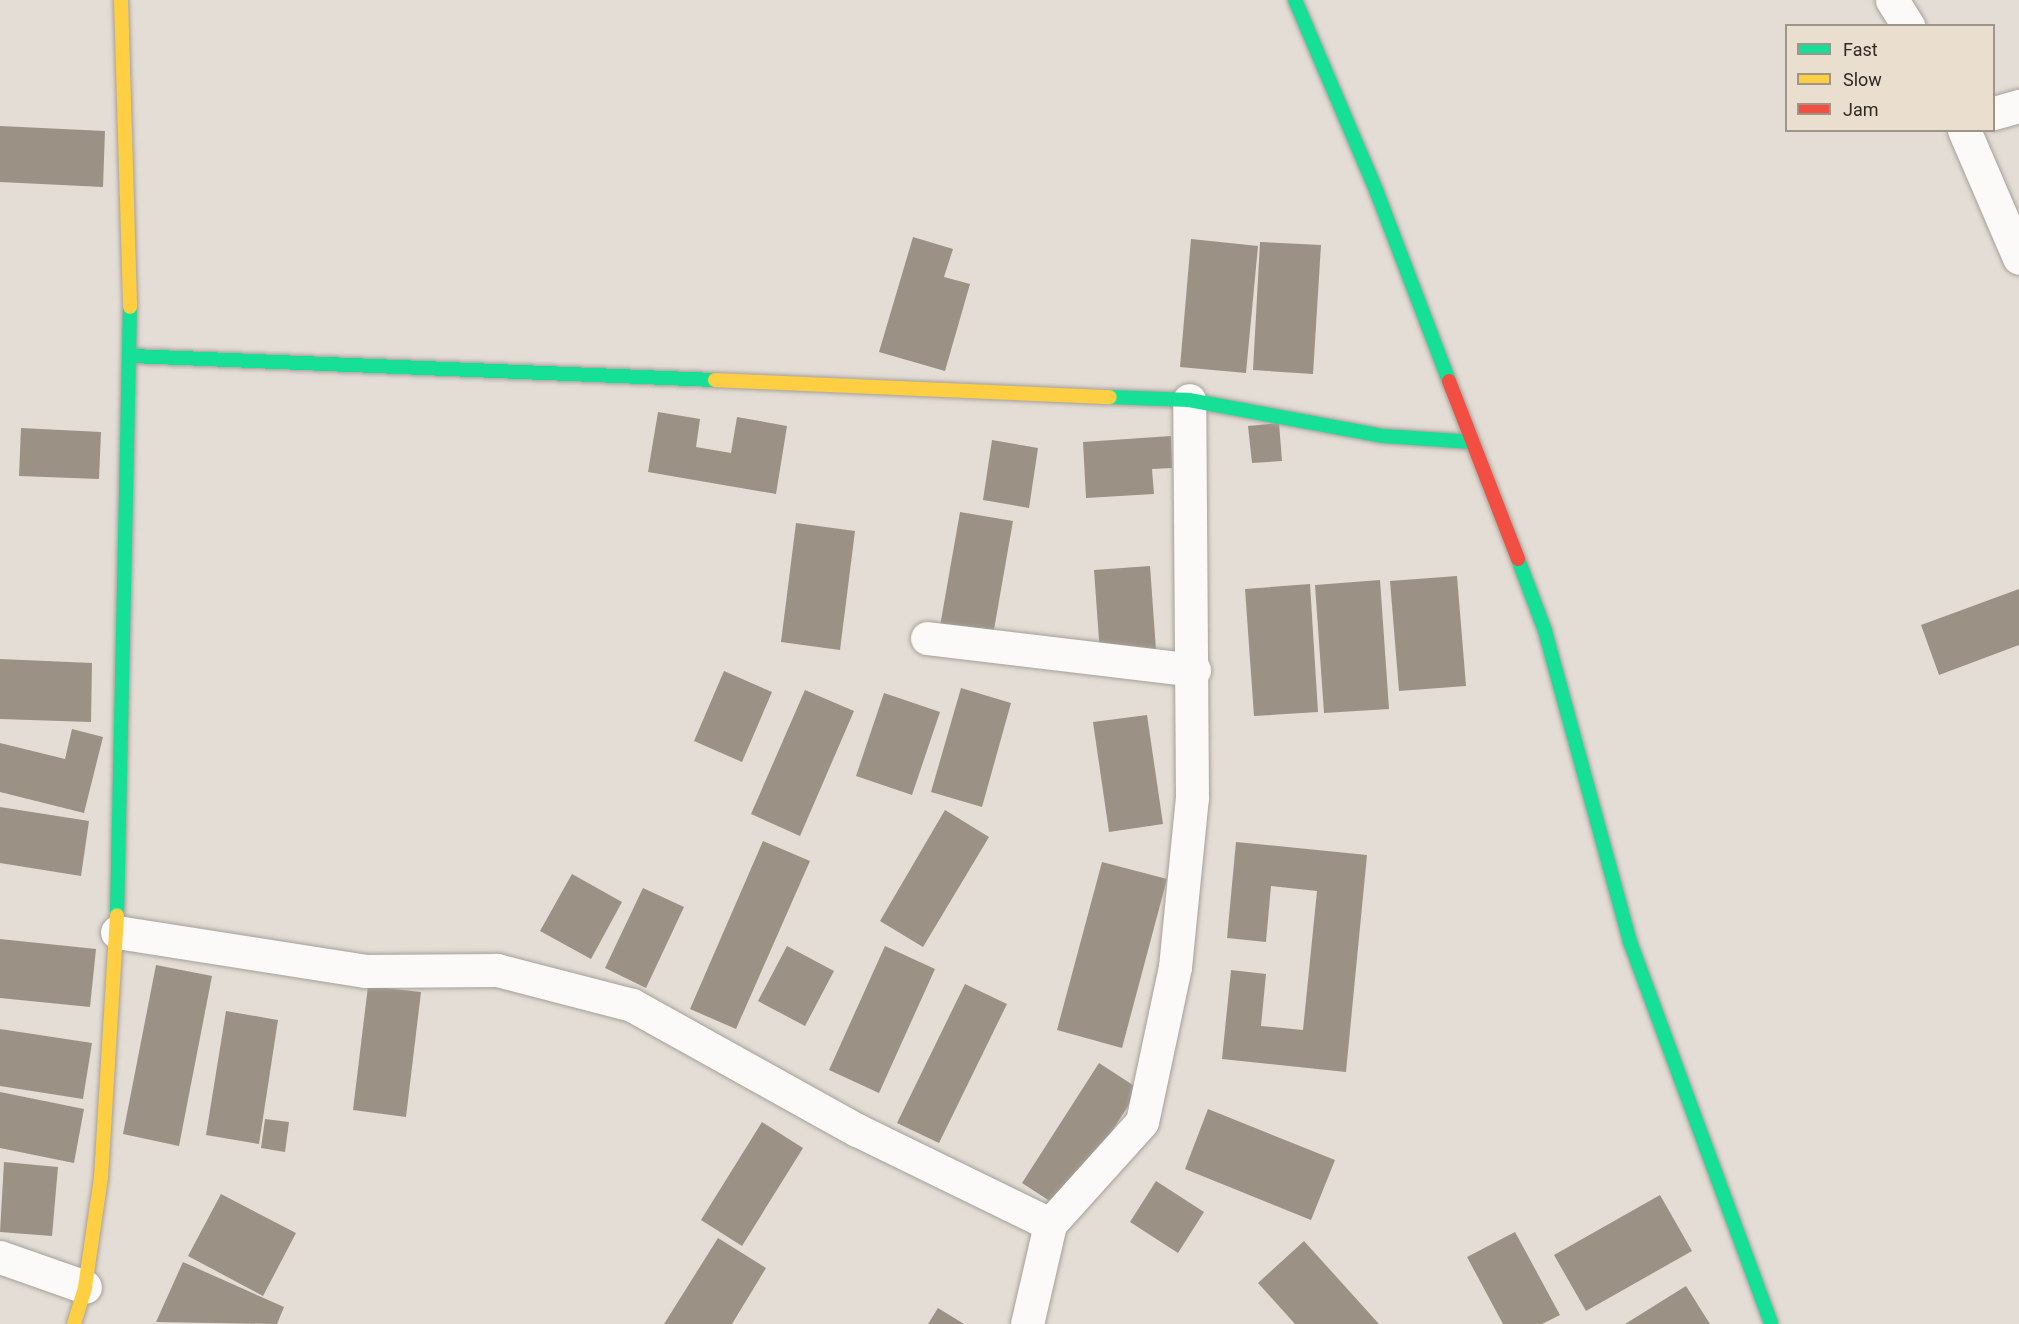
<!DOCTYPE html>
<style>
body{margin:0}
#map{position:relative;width:2019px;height:1324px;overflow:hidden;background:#e4ddd5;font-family:Roboto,sans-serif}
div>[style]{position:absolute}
.building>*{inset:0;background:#9b9285}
.roads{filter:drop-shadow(0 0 2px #a6a09a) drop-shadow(0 0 2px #a6a09a)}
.street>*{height:33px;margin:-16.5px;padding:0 16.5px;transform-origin:16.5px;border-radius:16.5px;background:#fbfaf9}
.fast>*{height:14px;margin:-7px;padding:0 7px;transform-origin:7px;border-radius:7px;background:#16e098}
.slow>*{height:14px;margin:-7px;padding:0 7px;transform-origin:7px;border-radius:7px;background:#ffcf43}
.jam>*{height:14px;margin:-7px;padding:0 7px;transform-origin:7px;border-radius:7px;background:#f24e42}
span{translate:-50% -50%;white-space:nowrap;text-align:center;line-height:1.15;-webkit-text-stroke:6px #eadecf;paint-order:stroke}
.legend{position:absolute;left:1785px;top:24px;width:210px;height:108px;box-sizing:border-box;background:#eadecf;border:2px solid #9f968b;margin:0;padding:8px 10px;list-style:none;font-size:18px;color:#2f2a25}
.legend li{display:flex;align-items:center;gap:12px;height:30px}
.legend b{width:30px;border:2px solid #9f968b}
</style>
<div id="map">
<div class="building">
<i style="clip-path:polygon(0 126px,105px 131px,103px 187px,0 182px)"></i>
<i style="clip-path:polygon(913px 237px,953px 249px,944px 277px,970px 284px,945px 371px,879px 352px)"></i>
<i style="clip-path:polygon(1191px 239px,1258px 246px,1246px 373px,1180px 367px)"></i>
<i style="clip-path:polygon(1260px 242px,1321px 245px,1313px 374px,1253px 370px)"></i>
<i style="clip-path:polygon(658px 412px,700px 419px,696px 447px,731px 453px,737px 417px,787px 426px,776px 494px,648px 472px)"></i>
<i style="clip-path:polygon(1279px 423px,1282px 461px,1252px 463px,1248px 426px)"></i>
<i style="clip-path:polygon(21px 428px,101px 432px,99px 479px,19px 476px)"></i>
<i style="clip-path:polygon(1171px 436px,1172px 468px,1152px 469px,1154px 494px,1086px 498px,1083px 442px)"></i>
<i style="clip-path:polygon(992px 440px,1038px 448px,1029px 508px,983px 500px)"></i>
<i style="clip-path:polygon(960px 512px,1013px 521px,992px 641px,939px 632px)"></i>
<i style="clip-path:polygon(796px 523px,855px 531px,840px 650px,781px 642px)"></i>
<i style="clip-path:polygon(1150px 566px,1156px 650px,1100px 654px,1094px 570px)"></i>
<i style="clip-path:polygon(1457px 576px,1466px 686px,1399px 691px,1390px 581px)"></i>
<i style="clip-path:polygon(1380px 580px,1389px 709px,1324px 713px,1315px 585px)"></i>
<i style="clip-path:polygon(1310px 584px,1318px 712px,1254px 716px,1245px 589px)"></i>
<i style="clip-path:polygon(2019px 589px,2019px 645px,1939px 675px,1921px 625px)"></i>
<i style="clip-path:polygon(0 659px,92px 663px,91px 722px,0 719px)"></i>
<i style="clip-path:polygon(724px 671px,772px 692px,742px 762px,694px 741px)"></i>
<i style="clip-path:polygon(961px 688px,1011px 703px,982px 807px,931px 792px)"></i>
<i style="clip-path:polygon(805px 690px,854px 711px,800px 836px,751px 814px)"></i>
<i style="clip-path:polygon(884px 693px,940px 712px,912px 795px,856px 776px)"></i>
<i style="clip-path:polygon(1147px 715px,1163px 824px,1109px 832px,1093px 722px)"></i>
<i style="clip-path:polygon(72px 729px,103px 737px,84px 813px,0 792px,0 743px,65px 759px)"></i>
<i style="clip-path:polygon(0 807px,89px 821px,81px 876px,0 863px)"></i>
<i style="clip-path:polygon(945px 810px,989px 837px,923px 947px,880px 921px)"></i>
<i style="clip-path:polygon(763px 841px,810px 861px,736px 1029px,690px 1009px)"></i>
<i style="clip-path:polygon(1236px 842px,1367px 855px,1346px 1072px,1222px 1059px,1231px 970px,1266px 974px,1261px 1026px,1303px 1030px,1317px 891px,1271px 886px,1266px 942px,1227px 938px)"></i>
<i style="clip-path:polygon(1102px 862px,1167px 879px,1122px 1048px,1057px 1030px)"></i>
<i style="clip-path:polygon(572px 874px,622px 902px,591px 959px,540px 931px)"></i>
<i style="clip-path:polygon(643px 888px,684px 907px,646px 988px,605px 968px)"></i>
<i style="clip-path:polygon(0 939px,96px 949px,90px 1007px,0 998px)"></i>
<i style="clip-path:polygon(787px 946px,834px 971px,805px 1026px,758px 1001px)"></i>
<i style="clip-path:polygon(885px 946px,935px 969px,879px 1093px,829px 1070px)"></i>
<i style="clip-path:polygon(156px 965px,212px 976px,179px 1146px,123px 1134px)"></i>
<i style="clip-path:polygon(965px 984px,1007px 1004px,939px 1143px,897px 1123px)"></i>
<i style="clip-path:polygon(368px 986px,421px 992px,406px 1117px,353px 1110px)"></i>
<i style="clip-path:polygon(226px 1011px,278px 1020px,259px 1144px,206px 1135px)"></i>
<i style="clip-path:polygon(0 1029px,92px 1043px,83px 1099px,0 1086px)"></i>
<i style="clip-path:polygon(1099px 1063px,1139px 1089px,1062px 1209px,1022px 1183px)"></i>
<i style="clip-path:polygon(0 1092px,84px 1109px,74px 1163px,0 1148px)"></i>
<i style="clip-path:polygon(1208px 1109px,1335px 1160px,1311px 1220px,1185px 1169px)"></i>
<i style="clip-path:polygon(265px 1119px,289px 1122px,285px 1152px,261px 1148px)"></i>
<i style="clip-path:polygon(762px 1122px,803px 1148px,742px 1246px,701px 1220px)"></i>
<i style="clip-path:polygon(4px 1162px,58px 1167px,52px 1236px,0 1232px)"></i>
<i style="clip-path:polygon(1156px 1181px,1204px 1212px,1178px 1253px,1130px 1222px)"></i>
<i style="clip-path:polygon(221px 1194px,296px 1233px,263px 1296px,188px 1256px)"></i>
<i style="clip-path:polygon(1660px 1195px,1692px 1251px,1586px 1311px,1554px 1255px)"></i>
<i style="clip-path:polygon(1515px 1232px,1560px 1315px,1542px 1324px,1503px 1324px,1467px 1257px)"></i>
<i style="clip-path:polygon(718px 1238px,766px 1268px,732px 1324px,664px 1324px)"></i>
<i style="clip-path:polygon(1304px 1241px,1379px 1324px,1295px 1324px,1258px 1283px)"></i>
<i style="clip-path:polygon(183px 1262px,284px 1307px,277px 1324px,156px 1322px)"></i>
<i style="clip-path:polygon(1686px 1286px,1710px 1324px,1625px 1324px)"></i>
<i style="clip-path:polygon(938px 1308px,964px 1324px,928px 1324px)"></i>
</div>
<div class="roads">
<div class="street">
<i style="left:1892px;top:0;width:31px;rotate:58deg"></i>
<i style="left:1994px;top:113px;width:26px;rotate:-16deg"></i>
<i style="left:1964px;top:130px;width:139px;rotate:66.7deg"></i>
<i style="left:927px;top:638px;width:269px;rotate:6.8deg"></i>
<i style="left:117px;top:932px;width:251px;rotate:8.9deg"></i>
<i style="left:365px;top:971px;width:132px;rotate:-0.4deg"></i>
<i style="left:497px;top:970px;width:139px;rotate:14.5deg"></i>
<i style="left:632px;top:1005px;width:257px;rotate:29.1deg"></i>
<i style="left:857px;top:1130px;width:215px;rotate:26deg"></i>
<i style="left:0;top:1257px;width:90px;rotate:19.4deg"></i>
<i style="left:1027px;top:1324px;width:103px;rotate:-77deg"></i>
<i style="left:1050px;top:1224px;width:137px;rotate:-48deg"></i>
<i style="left:1142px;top:1122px;width:158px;rotate:-78deg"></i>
<i style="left:1175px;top:967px;width:170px;rotate:-84.3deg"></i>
<i style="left:1192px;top:798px;width:398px;rotate:-90.4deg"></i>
</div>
<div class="fast">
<i style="left:1295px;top:0;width:207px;rotate:66.9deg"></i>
<i style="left:1376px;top:190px;width:204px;rotate:69.1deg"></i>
<i style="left:132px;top:356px;width:583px;rotate:2.36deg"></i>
<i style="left:1110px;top:397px;width:79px;rotate:2.2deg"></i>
<i style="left:1189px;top:400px;width:198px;rotate:10.5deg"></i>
<i style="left:1384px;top:436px;width:88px;rotate:3.9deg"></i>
<i style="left:1518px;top:559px;width:77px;rotate:69.4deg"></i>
<i style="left:1545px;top:631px;width:322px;rotate:74.7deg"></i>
<i style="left:1630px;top:942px;width:407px;rotate:69.7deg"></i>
<i style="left:117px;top:915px;width:608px;rotate:-88.78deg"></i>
</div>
<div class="slow">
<i style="left:121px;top:0;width:307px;rotate:88.3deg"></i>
<i style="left:715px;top:380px;width:395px;rotate:2.5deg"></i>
<i style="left:74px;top:1324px;width:39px;rotate:-73deg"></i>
<i style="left:85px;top:1287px;width:111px;rotate:-81.7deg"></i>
<i style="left:101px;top:1177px;width:262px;rotate:-86.5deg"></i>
</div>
<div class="jam">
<i style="left:1449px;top:381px;width:191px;rotate:68.8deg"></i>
</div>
</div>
<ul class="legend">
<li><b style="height:8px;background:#16e098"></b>Fast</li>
<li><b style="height:8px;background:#ffcf43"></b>Slow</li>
<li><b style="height:8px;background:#f24e42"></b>Jam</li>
</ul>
</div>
